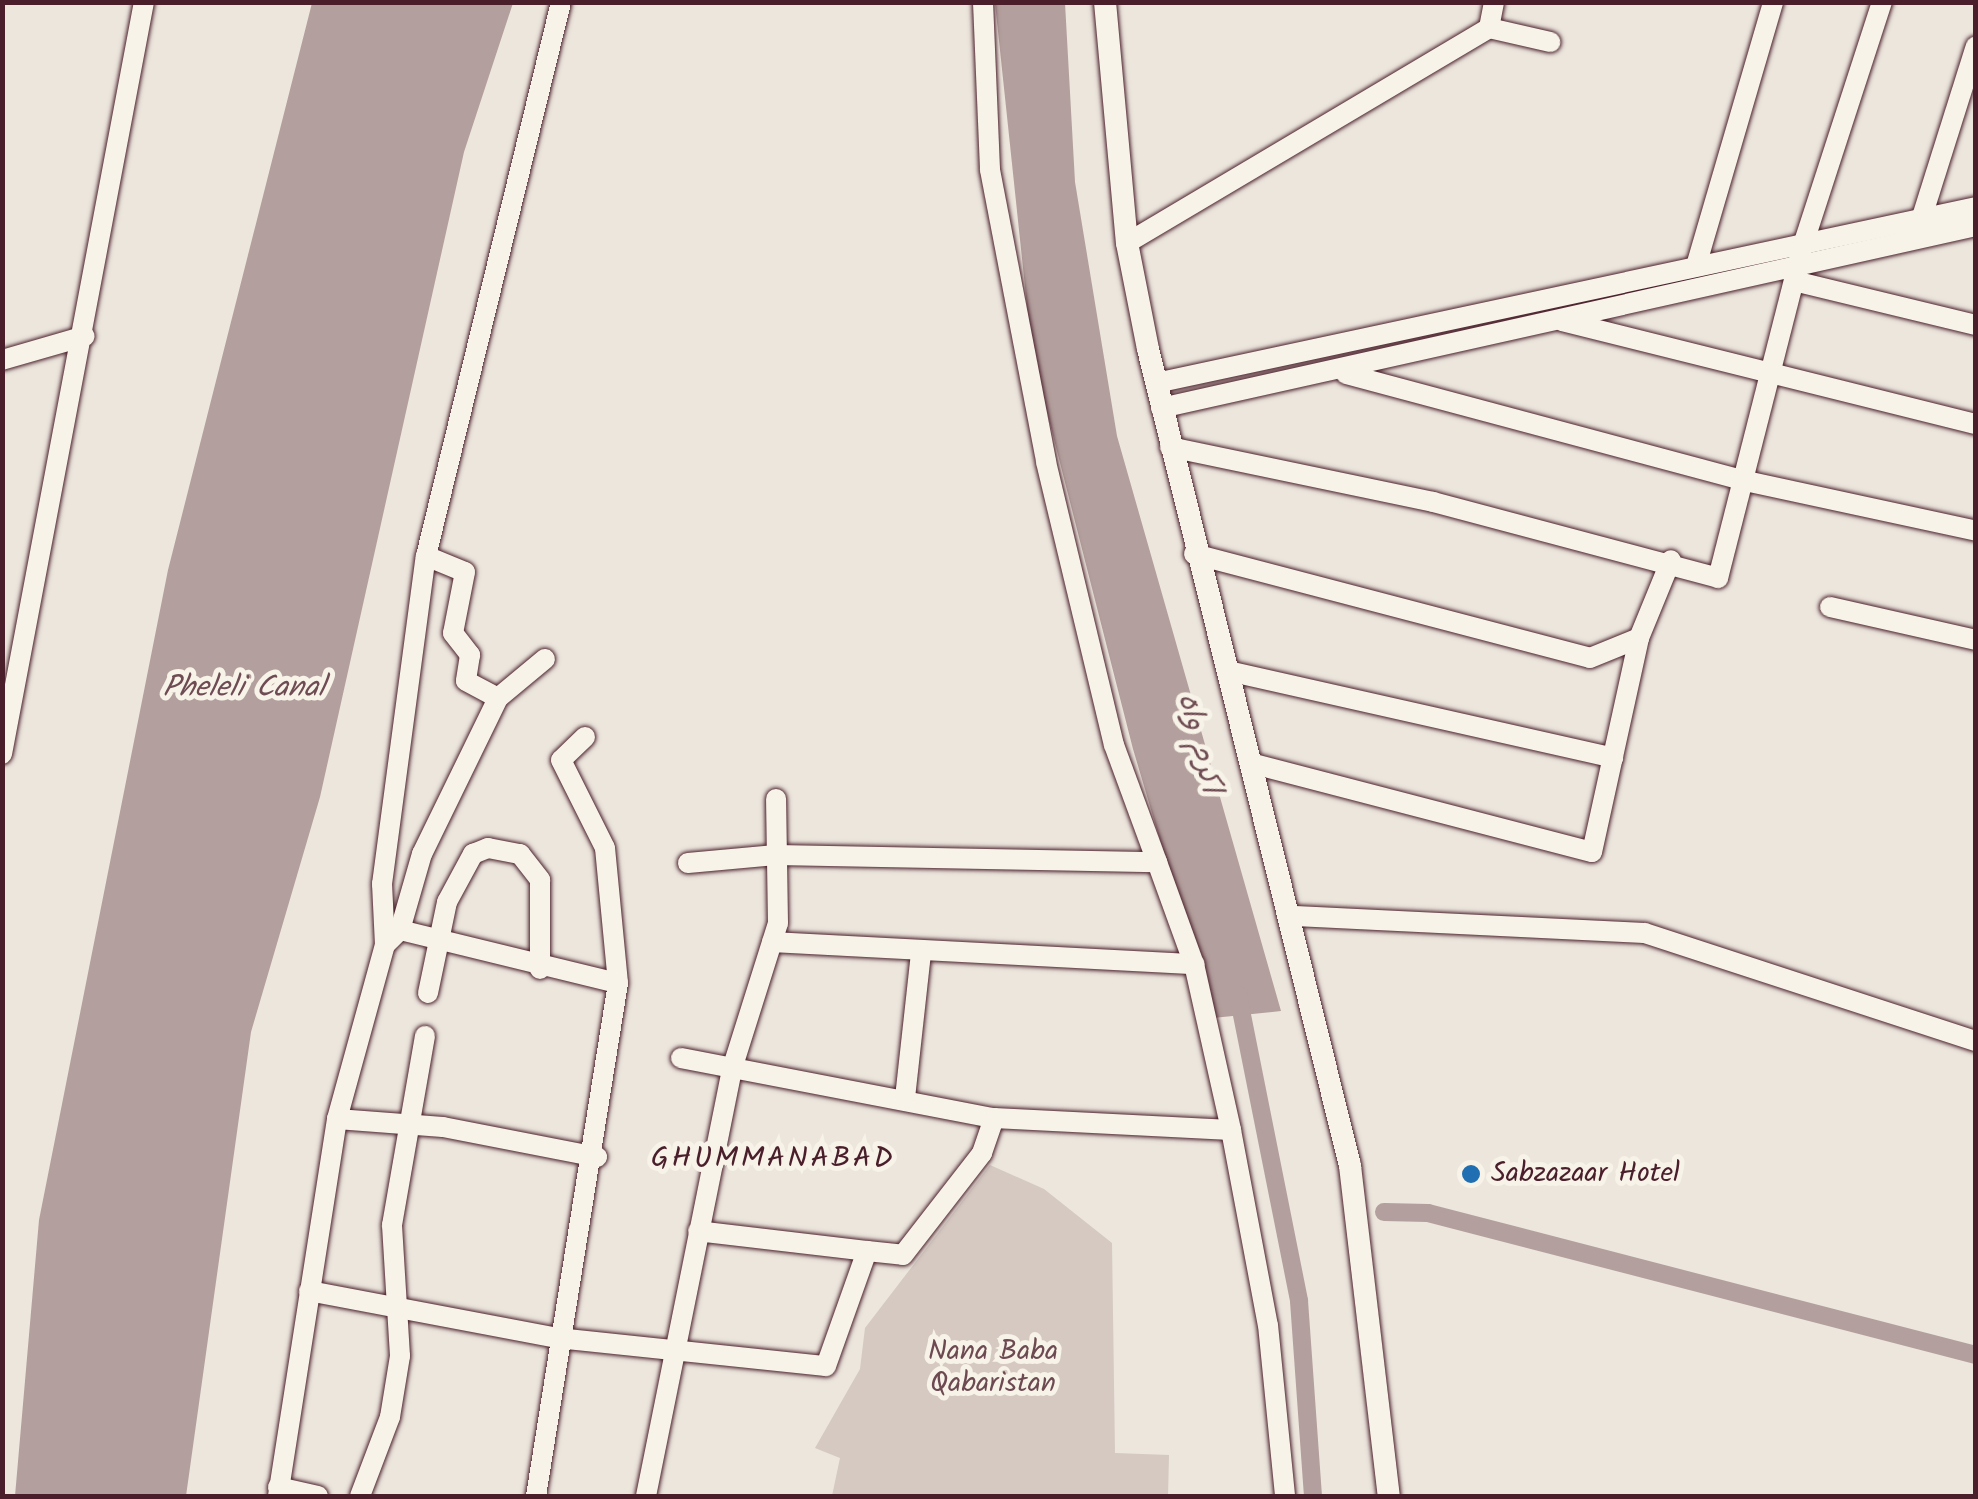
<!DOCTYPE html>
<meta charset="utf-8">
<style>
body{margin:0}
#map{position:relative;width:1978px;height:1499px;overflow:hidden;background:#ece6dd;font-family:Kalam,"Playpen Sans Arabic",sans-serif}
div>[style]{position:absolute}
.green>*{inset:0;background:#d5c9c2}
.water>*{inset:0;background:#b39f9d}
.canal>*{height:18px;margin:-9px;padding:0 9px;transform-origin:9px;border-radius:9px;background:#b39f9d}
.roads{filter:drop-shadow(0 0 2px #4a1f2b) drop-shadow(0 0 2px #4a1f2b)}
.minor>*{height:20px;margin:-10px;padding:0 10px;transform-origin:10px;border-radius:10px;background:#f7f3e8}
.tertiary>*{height:22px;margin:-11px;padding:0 11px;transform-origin:11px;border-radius:11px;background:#f7f3e8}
.dots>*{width:28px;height:28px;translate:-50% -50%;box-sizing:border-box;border:5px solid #f7f3e8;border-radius:50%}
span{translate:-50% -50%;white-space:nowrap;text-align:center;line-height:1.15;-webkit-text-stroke:10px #f7f3e8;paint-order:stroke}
.poi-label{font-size:28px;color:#4a1f2b}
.left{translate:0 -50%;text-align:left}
.park-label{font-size:28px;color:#6d4a51}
.water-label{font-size:30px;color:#6f4c53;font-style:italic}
.neighbourhood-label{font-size:30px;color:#4a1f2b;letter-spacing:2.5px}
.frame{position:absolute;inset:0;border:5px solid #4a1f2b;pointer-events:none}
</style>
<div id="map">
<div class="green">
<i style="clip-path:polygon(990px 1165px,1044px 1189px,1112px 1243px,1115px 1453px,1169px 1455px,1168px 1496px,832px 1496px,840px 1458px,815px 1448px,860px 1369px,865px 1328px)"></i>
</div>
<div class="water">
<i style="clip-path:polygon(312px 3px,513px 3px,464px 152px,320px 797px,251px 1032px,186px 1496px,15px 1496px,39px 1220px,168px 570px)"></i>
<i style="clip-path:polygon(995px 3px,1065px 3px,1075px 182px,1117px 436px,1281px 1011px,1213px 1018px,1133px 749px,1032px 353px)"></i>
</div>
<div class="canal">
<i style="left:1238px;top:995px;width:312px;rotate:78.7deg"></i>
<i style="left:1299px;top:1301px;width:196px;rotate:85.9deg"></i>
<i style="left:1384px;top:1212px;width:44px;rotate:1.3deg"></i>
<i style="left:1428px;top:1213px;width:566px;rotate:14.53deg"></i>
</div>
<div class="roads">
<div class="minor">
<i style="left:983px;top:2px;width:168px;rotate:87.6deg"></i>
<i style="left:990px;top:170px;width:297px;rotate:79.1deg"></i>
<i style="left:1046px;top:462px;width:291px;rotate:76.5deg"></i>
<i style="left:1114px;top:745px;width:125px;rotate:69.8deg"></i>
<i style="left:1489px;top:28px;width:26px;rotate:-79deg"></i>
<i style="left:1921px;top:220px;width:182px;rotate:-72.5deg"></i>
<i style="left:1127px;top:243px;width:421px;rotate:-30.7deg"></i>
<i style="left:1489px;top:28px;width:63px;rotate:12.9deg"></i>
<i style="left:1696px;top:266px;width:275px;rotate:-73.7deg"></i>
<i style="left:1794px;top:281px;width:187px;rotate:13.6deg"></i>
<i style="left:1562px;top:321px;width:427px;rotate:14deg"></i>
<i style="left:2px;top:360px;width:86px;rotate:-16.1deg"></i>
<i style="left:1346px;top:374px;width:409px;rotate:15deg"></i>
<i style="left:1741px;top:480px;width:240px;rotate:12.2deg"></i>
<i style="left:1156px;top:383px;width:839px;rotate:-12.11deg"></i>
<i style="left:1161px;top:408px;width:835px;rotate:-12.59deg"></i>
<i style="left:1170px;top:447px;width:269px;rotate:11.8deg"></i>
<i style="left:1433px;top:502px;width:295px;rotate:14.9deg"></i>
<i style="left:1718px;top:578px;width:344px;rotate:-75.7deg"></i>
<i style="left:1803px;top:245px;width:256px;rotate:-72deg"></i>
<i style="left:1194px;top:554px;width:409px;rotate:14.7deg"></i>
<i style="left:1590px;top:658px;width:53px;rotate:-22.2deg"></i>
<i style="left:1639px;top:638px;width:84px;rotate:-67.7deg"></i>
<i style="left:426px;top:556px;width:42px;rotate:22.3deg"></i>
<i style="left:465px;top:572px;width:62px;rotate:101.1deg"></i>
<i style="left:453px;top:633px;width:28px;rotate:52deg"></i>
<i style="left:470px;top:655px;width:26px;rotate:99deg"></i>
<i style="left:466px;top:681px;width:36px;rotate:28deg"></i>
<i style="left:1830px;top:607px;width:150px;rotate:12.7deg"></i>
<i style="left:1228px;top:671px;width:395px;rotate:12.7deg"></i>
<i style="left:585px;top:737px;width:33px;rotate:136deg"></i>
<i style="left:561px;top:760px;width:98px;rotate:63.4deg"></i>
<i style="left:605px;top:848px;width:136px;rotate:84.5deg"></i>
<i style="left:2px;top:754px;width:765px;rotate:-79.31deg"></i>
<i style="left:1254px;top:764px;width:349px;rotate:14.6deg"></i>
<i style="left:1592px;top:852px;width:219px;rotate:-77.6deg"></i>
<i style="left:688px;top:863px;width:88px;rotate:-5.2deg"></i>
<i style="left:776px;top:855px;width:381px;rotate:1.1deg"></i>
<i style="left:1157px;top:862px;width:109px;rotate:70.1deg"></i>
<i style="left:1295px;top:916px;width:350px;rotate:2.8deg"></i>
<i style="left:1645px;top:933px;width:348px;rotate:18.1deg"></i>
<i style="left:400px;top:930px;width:224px;rotate:13.7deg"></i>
<i style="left:618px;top:983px;width:520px;rotate:99.08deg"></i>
<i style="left:772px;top:942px;width:423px;rotate:3deg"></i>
<i style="left:1194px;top:964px;width:170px;rotate:77.4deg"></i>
<i style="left:385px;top:945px;width:61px;rotate:-92.8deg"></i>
<i style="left:382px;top:884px;width:331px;rotate:-82.4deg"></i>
<i style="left:426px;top:556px;width:570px;rotate:-76.3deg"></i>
<i style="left:428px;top:993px;width:93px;rotate:-78.2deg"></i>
<i style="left:447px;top:902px;width:55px;rotate:-61.6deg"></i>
<i style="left:473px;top:854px;width:16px;rotate:-22deg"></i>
<i style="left:488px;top:848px;width:33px;rotate:11deg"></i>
<i style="left:520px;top:854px;width:33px;rotate:52deg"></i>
<i style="left:540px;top:880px;width:89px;rotate:90deg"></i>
<i style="left:681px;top:1058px;width:319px;rotate:10.9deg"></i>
<i style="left:994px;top:1118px;width:237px;rotate:2.9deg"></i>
<i style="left:1231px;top:1130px;width:198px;rotate:79.3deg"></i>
<i style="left:1268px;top:1325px;width:172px;rotate:84.3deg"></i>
<i style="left:905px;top:1098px;width:146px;rotate:-83.7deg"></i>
<i style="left:337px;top:1119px;width:106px;rotate:4.3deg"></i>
<i style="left:443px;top:1127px;width:157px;rotate:11deg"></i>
<i style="left:867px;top:1251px;width:36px;rotate:6deg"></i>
<i style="left:903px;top:1255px;width:129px;rotate:-52.2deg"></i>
<i style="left:982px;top:1153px;width:37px;rotate:-71deg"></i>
<i style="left:309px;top:1291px;width:253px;rotate:10.7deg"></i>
<i style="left:558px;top:1338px;width:269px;rotate:6deg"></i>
<i style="left:826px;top:1366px;width:122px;rotate:-70.4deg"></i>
<i style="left:867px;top:1251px;width:170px;rotate:-173.3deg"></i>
<i style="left:278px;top:1487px;width:41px;rotate:12.7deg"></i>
<i style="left:278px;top:1496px;width:382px;rotate:-81.1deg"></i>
<i style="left:337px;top:1119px;width:180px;rotate:-74.6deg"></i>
<i style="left:385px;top:945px;width:21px;rotate:-45deg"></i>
<i style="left:400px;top:930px;width:79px;rotate:-73.9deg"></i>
<i style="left:422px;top:854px;width:174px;rotate:-64deg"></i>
<i style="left:498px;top:698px;width:61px;rotate:-39.7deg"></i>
<i style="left:360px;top:1496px;width:85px;rotate:-69.2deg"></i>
<i style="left:390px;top:1417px;width:62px;rotate:-80.7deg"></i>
<i style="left:400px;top:1356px;width:131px;rotate:-93.5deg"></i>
<i style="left:392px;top:1225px;width:192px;rotate:-80.1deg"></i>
<i style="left:646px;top:1496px;width:436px;rotate:-78.6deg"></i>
<i style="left:732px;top:1069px;width:153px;rotate:-72.5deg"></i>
<i style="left:778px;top:923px;width:124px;rotate:-90.9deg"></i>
</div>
<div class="tertiary">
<i style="left:1105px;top:2px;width:242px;rotate:84.8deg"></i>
<i style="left:1127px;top:243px;width:108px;rotate:78.8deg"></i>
<i style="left:1148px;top:349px;width:842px;rotate:76.11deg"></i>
<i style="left:1350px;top:1166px;width:332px;rotate:83.3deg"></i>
</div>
</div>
<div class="dots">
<i style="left:1471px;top:1174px;background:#1f6fb2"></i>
</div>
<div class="poi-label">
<span class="left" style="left:1491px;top:1174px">Sabzazaar Hotel</span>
</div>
<div class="park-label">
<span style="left:993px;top:1368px">Nana Baba<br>Qabaristan</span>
</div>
<div class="water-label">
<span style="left:244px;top:688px">Pheleli Canal</span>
<span style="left:1199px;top:743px;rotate:76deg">اکرم واہ</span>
</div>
<div class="neighbourhood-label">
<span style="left:773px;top:1159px">GHUMMANABAD</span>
</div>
<div class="frame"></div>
</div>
